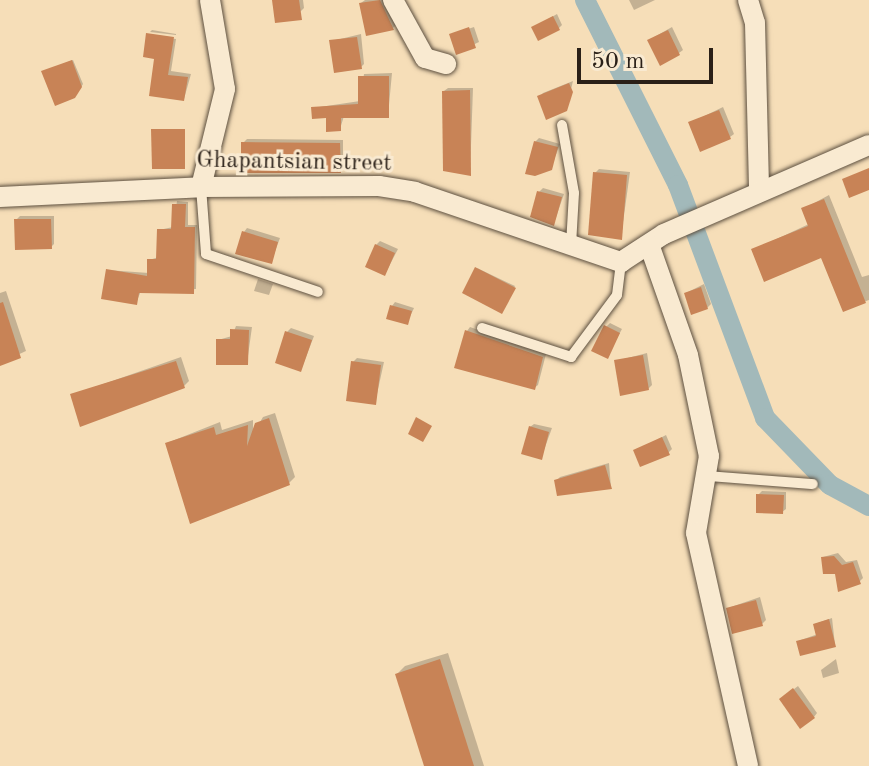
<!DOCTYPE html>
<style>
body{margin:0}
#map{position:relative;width:869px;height:766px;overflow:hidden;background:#f6deb8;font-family:"Old Standard TT",serif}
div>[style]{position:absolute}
.shadow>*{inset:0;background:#0003}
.canal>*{height:20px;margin:-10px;padding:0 10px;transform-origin:10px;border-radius:10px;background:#a2b9ba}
.building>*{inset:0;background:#c88356}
.roads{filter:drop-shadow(0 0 2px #5d5040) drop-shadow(0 0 2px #5d5040)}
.service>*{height:10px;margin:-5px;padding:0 5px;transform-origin:5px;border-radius:5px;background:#f9ead1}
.minor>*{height:20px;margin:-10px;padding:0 10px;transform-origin:10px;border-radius:10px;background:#f9ead1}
span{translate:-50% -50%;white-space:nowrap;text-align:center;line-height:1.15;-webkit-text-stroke:6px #f9ead1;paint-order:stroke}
.street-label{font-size:24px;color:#2a2018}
.scale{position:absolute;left:577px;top:48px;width:136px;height:36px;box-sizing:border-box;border:4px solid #2a2018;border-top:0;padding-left:10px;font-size:24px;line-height:28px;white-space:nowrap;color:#2a2018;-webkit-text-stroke:6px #f9ead1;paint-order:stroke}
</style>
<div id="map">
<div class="shadow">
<i style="clip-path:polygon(274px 0,303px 0,304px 8px,300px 12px)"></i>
<i style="clip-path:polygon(365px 0,386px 0,396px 25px,393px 28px,361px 3px)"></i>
<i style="clip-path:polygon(629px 0,655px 0,634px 10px)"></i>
<i style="clip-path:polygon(557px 14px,562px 25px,558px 29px,534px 27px)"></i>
<i style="clip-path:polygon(474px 27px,479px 42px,458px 52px,453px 34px)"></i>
<i style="clip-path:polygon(672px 27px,683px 50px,679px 53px,649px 40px)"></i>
<i style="clip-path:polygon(150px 32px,152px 30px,176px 34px,176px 35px)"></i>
<i style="clip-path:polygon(361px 34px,364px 64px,361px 67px,332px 41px)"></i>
<i style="clip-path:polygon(148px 35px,176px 39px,171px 71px,191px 74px,184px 99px,151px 94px,156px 57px)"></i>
<i style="clip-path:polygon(73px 60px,83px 84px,76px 95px,45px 71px)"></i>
<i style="clip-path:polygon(392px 73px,388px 116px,344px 116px,340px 129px,313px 108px,360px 101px,364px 74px)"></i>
<i style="clip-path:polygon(573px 81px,566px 110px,540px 97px,543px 93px)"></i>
<i style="clip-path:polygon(448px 88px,473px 88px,470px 174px,444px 91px)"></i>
<i style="clip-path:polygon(723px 107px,734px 134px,730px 137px,690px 123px)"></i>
<i style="clip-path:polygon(539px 138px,560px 144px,551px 168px,535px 142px)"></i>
<i style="clip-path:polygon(247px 139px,343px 140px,343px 168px,340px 171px,243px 143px)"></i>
<i style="clip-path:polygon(599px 169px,630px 172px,621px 237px,595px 173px)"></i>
<i style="clip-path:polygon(543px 188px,564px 194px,554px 223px,539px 192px)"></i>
<i style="clip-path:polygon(829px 195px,862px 277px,869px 275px,869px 300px,844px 309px,822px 256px,753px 250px,809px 224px,803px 209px)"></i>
<i style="clip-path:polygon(177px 201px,188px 202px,188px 225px,197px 225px,196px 289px,141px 291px,136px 303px,107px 270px,149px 273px,149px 260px,159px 257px,159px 230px,173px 227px)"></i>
<i style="clip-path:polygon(20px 216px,54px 216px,54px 244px,51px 247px,16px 220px)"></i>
<i style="clip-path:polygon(247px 228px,280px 238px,271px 262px,244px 232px)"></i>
<i style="clip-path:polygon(380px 241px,398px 249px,385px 274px,376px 245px)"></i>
<i style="clip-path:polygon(477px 268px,515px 286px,503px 310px)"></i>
<i style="clip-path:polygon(258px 279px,273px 284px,269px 295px,254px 291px)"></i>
<i style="clip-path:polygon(704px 284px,711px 304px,707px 308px,686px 293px)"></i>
<i style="clip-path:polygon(6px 291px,26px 351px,0 363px,0 293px)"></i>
<i style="clip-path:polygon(395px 302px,414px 308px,407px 323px,392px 306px)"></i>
<i style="clip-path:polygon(610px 323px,622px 329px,607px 357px,606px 327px)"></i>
<i style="clip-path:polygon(236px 326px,252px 327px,247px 363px,218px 340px,232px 336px)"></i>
<i style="clip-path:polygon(470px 327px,546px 354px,538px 385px,534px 388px,467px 331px)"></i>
<i style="clip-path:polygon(291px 328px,314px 336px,301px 370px,287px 332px)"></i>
<i style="clip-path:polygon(647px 353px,652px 385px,648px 389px,616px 361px)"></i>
<i style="clip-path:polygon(181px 357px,189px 381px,184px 386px,72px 395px)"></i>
<i style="clip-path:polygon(357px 358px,384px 362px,375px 403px,353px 362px)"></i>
<i style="clip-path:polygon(275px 413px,295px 477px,289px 483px,167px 443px,220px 422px,222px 430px,253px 420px,253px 434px,263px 417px)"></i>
<i style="clip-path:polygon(534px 424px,552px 428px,541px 458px,530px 427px)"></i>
<i style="clip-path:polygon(666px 435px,672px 449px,668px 453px,635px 451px)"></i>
<i style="clip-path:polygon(609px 463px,611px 488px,556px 481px,560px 477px)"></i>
<i style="clip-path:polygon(762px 491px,786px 492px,786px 509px,782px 512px,758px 495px)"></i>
<i style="clip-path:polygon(838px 553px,846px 562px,857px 560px,863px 578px,859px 582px,837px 572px,823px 557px)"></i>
<i style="clip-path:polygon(760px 597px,766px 620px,762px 624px,728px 608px)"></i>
<i style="clip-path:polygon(832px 618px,835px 645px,798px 641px,818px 634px,815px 624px)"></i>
<i style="clip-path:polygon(448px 653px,484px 766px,426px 766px,397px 674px,405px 666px)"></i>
<i style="clip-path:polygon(836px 659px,839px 673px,823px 678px,821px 670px)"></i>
<i style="clip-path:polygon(798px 686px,817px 713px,814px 717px,785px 696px)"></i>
</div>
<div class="canal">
<i style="left:585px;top:0;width:207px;rotate:63.3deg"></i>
<i style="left:678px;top:185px;width:249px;rotate:69.5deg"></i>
<i style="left:765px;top:418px;width:93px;rotate:45.9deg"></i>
<i style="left:830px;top:485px;width:44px;rotate:28.3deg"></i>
</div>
<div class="building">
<i style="clip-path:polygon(272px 0,299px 0,302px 20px,275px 23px)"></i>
<i style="clip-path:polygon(380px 0,394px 30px,366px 36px,359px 3px)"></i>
<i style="clip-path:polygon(553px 16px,560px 30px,538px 41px,531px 27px)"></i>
<i style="clip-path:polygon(469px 27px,476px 48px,456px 55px,449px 34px)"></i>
<i style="clip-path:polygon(668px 30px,680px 55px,660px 66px,647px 40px)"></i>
<i style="clip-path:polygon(146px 33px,174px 37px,168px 75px,188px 77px,184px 101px,149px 96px,154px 59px,143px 57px)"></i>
<i style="clip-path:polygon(357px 37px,362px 69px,334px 73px,329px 40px)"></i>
<i style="clip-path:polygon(72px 60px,82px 87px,75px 98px,55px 106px,41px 71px)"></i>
<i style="clip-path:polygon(358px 76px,389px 76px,389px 118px,341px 118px,341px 131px,326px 132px,326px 118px,312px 119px,311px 107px,358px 104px)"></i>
<i style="clip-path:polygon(569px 83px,573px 92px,567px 111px,546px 120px,537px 96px)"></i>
<i style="clip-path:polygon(470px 90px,471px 176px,443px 171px,442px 91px)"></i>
<i style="clip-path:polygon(719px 110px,731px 139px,700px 152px,688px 122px)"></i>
<i style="clip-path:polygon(151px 129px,185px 129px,185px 169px,152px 169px)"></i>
<i style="clip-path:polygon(534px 141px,558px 147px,552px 170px,535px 176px,525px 174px)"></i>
<i style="clip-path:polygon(241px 142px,340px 143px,341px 173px,241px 173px)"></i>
<i style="clip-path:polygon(869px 168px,869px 190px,849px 198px,842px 179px)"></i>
<i style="clip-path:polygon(593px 172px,627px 175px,622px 240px,588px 235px)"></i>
<i style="clip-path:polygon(537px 191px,562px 197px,554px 226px,530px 217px)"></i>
<i style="clip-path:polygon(824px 199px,866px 303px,843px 312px,821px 258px,764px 282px,751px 249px,808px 226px,801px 208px)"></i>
<i style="clip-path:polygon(172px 204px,186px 204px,185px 227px,195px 227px,194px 294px,139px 293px,137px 305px,101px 299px,106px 269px,147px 276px,147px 259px,156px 259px,157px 229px,171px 229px)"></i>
<i style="clip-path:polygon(14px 219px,51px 219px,52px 249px,15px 250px)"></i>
<i style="clip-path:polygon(242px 231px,278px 242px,272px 264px,235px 254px)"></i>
<i style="clip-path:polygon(375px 244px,395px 253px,385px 276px,365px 267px)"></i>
<i style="clip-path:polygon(475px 267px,516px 288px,502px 314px,462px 293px)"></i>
<i style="clip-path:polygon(701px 287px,708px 309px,691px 315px,684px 293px)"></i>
<i style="clip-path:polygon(3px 302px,21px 358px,0 366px,0 303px)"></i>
<i style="clip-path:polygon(390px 305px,412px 311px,408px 325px,386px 319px)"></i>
<i style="clip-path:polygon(604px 325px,620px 333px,608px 359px,591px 351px)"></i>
<i style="clip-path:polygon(230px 329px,249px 330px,248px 365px,216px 365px,216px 339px,230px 339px)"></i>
<i style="clip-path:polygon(465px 330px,543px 357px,535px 390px,454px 368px)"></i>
<i style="clip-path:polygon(285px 331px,312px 340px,301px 372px,275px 363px)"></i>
<i style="clip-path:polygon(643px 355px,649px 390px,620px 396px,614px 360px)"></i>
<i style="clip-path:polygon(176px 361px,185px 388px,80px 427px,70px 394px)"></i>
<i style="clip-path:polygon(351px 361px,381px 365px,376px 405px,346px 401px)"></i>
<i style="clip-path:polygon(416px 417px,432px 426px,423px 442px,408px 434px)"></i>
<i style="clip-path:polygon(269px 418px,290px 485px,190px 524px,165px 443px,214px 427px,216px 435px,248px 425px,247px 446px,255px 423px)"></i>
<i style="clip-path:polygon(529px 426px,549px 432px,542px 460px,521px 454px)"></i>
<i style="clip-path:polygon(662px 437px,670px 455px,640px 467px,633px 450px)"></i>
<i style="clip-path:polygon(605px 465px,612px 489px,557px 496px,554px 480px)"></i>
<i style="clip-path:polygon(756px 494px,784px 495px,783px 514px,756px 513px)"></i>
<i style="clip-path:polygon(834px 556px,842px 565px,853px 562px,861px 584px,838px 592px,835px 574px,823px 574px,821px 557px)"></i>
<i style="clip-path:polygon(756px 600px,763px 626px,732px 634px,726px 608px)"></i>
<i style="clip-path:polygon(829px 619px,836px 647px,800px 656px,796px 641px,816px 636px,813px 624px)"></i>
<i style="clip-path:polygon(440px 659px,474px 766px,424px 766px,395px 674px)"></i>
<i style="clip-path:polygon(793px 688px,815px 718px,800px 729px,779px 699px)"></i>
</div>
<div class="roads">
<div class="service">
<i style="left:562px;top:125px;width:69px;rotate:80deg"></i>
<i style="left:574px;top:193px;width:52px;rotate:93.3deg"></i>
<i style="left:201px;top:187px;width:67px;rotate:85.7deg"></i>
<i style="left:206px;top:254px;width:118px;rotate:18.7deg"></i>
<i style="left:482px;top:328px;width:94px;rotate:18deg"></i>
<i style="left:571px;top:357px;width:77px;rotate:-53.4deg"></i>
<i style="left:617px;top:295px;width:33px;rotate:-83deg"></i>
<i style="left:708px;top:476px;width:105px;rotate:4.4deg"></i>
</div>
<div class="minor">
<i style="left:393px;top:0;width:66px;rotate:61.1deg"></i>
<i style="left:425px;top:58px;width:22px;rotate:16deg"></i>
<i style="left:748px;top:0;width:24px;rotate:73deg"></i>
<i style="left:755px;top:23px;width:168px;rotate:88.6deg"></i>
<i style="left:201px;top:187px;width:101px;rotate:-76.2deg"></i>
<i style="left:225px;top:89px;width:90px;rotate:-99.6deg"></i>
<i style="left:0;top:197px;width:201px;rotate:-2.8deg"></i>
<i style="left:201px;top:187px;width:178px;rotate:-0.3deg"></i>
<i style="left:379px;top:186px;width:36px;rotate:9deg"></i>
<i style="left:415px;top:192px;width:218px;rotate:18.8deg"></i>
<i style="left:621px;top:262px;width:51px;rotate:-33.1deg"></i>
<i style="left:664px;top:234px;width:223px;rotate:-23.5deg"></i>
<i style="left:650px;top:247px;width:114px;rotate:70.6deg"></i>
<i style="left:688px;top:355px;width:103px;rotate:78.3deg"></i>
<i style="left:709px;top:456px;width:78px;rotate:99.6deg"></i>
<i style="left:696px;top:533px;width:239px;rotate:77.4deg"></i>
</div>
</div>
<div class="street-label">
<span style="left:294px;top:163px;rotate:1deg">Ghapantsian street</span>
</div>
<div class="scale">50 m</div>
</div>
